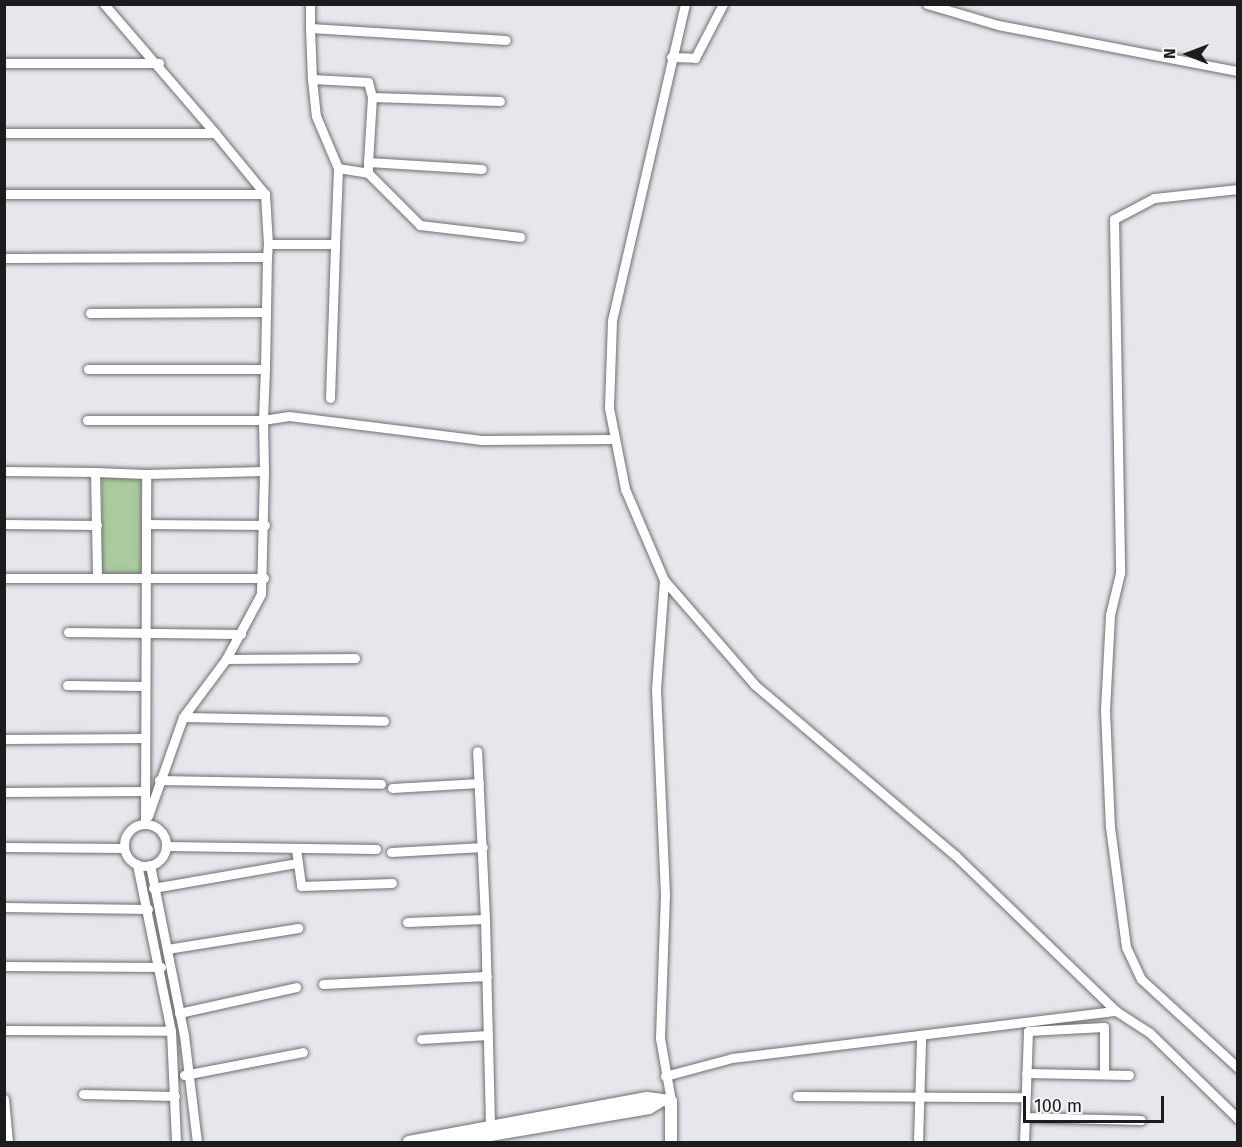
<!DOCTYPE html>
<style>
body{margin:0}
#map{position:relative;width:1242px;height:1147px;overflow:hidden;background:#e6e6ec;font-family:"Fira Sans",sans-serif}
div>[style]{position:absolute}
.green>*{inset:0;background:#aacb9d}
.roads{filter:drop-shadow(0 0 2px #6e6e73) drop-shadow(0 0 2px #6e6e73)}
.street>*{height:9px;margin:-4.5px;padding:0 4.5px;transform-origin:4.5px;border-radius:4.5px;background:#fff}
.street>.ring{margin:-4.5px;padding:0;box-sizing:content-box;background:none;border:9px solid #fff;border-radius:50%}
.secondary>*{height:12px;margin:-6px;padding:0 6px;transform-origin:6px;border-radius:6px;background:#fff}
span{translate:-50% -50%;white-space:nowrap;text-align:center;line-height:1.15;-webkit-text-stroke:5px #f3f3f9;paint-order:stroke}
.frame{position:absolute;inset:0;border:6px solid #1c1c1e;pointer-events:none}
.north{position:absolute;left:1158px;top:24px;width:60px;height:60px;-webkit-text-stroke:4px #f3f3f9;paint-order:stroke;rotate:271deg;font-size:16px;font-weight:700;line-height:24px;text-align:center;color:#1c1c1e}
.north::after{content:'';display:block;margin:auto;width:21px;height:27px;background:#1c1c1e;clip-path:polygon(50% 0,100% 100%,50% 72%,0 100%)}
.scale{position:absolute;left:1023px;top:1096px;width:141px;height:27px;box-sizing:border-box;border:3px solid #1c1c1e;border-top:0;padding-left:8px;font-size:18px;line-height:21px;white-space:nowrap;color:#1c1c1e;-webkit-text-stroke:4px #f3f3f9;paint-order:stroke}
</style>
<div id="map">
<div class="green">
<i style="clip-path:polygon(141px 477px,142px 574px,102px 573px,102px 478px)"></i>
</div>
<div class="roads">
<div class="street">
<i style="left:104px;top:4px;width:170px;rotate:49.3deg"></i>
<i style="left:310px;top:4px;width:24px;rotate:90deg"></i>
<i style="left:310px;top:28px;width:196px;rotate:3.5deg"></i>
<i style="left:685px;top:4px;width:325px;rotate:103deg"></i>
<i style="left:612px;top:321px;width:87px;rotate:92deg"></i>
<i style="left:609px;top:408px;width:83px;rotate:78.8deg"></i>
<i style="left:625px;top:489px;width:99px;rotate:66.8deg"></i>
<i style="left:664px;top:580px;width:139px;rotate:49.1deg"></i>
<i style="left:755px;top:685px;width:262px;rotate:40.4deg"></i>
<i style="left:955px;top:855px;width:224px;rotate:44.1deg"></i>
<i style="left:927px;top:4px;width:74px;rotate:16.5deg"></i>
<i style="left:998px;top:25px;width:244px;rotate:10.9deg"></i>
<i style="left:310px;top:28px;width:51px;rotate:87.8deg"></i>
<i style="left:312px;top:79px;width:56px;rotate:3.1deg"></i>
<i style="left:368px;top:82px;width:16px;rotate:75deg"></i>
<i style="left:372px;top:97px;width:128px;rotate:1.8deg"></i>
<i style="left:671px;top:57px;width:24px;rotate:2deg"></i>
<i style="left:695px;top:58px;width:61px;rotate:-62.6deg"></i>
<i style="left:4px;top:63px;width:155px"></i>
<i style="left:312px;top:79px;width:37px;rotate:84deg"></i>
<i style="left:316px;top:116px;width:56px;rotate:67.1deg"></i>
<i style="left:338px;top:168px;width:30px;rotate:9deg"></i>
<i style="left:372px;top:97px;width:65px;rotate:93.5deg"></i>
<i style="left:368px;top:162px;width:114px;rotate:3.5deg"></i>
<i style="left:4px;top:133px;width:211px"></i>
<i style="left:215px;top:133px;width:79px;rotate:50.7deg"></i>
<i style="left:368px;top:162px;width:11px;rotate:90deg"></i>
<i style="left:368px;top:173px;width:74px;rotate:45deg"></i>
<i style="left:420px;top:225px;width:101px;rotate:6.8deg"></i>
<i style="left:1238px;top:189px;width:84px;rotate:173.9deg"></i>
<i style="left:1154px;top:198px;width:45px;rotate:152.3deg"></i>
<i style="left:1114px;top:219px;width:354px;rotate:89deg"></i>
<i style="left:1120px;top:573px;width:43px;rotate:103.4deg"></i>
<i style="left:1110px;top:615px;width:95px;rotate:93deg"></i>
<i style="left:1105px;top:710px;width:117px;rotate:87.6deg"></i>
<i style="left:1110px;top:827px;width:121px;rotate:82.4deg"></i>
<i style="left:1126px;top:947px;width:35px;rotate:65deg"></i>
<i style="left:1141px;top:979px;width:132px;rotate:42.5deg"></i>
<i style="left:4px;top:194px;width:261px"></i>
<i style="left:265px;top:194px;width:50px;rotate:86.6deg"></i>
<i style="left:4px;top:258px;width:263px;rotate:-0.2deg"></i>
<i style="left:267px;top:257px;width:13px;rotate:-86deg"></i>
<i style="left:268px;top:244px;width:67px"></i>
<i style="left:335px;top:244px;width:76px;rotate:-87.7deg"></i>
<i style="left:90px;top:313px;width:176px;rotate:-0.3deg"></i>
<i style="left:266px;top:312px;width:55px;rotate:-89deg"></i>
<i style="left:88px;top:369px;width:177px"></i>
<i style="left:265px;top:369px;width:57px;rotate:-89deg"></i>
<i style="left:330px;top:398px;width:154px;rotate:-88.1deg"></i>
<i style="left:87px;top:420px;width:176px"></i>
<i style="left:263px;top:420px;width:51px;rotate:-87.8deg"></i>
<i style="left:4px;top:471px;width:91px;rotate:0.6deg"></i>
<i style="left:95px;top:472px;width:106px;rotate:88.9deg"></i>
<i style="left:95px;top:472px;width:51px;rotate:2.2deg"></i>
<i style="left:4px;top:524px;width:93px;rotate:0.6deg"></i>
<i style="left:146px;top:524px;width:119px;rotate:0.5deg"></i>
<i style="left:4px;top:578px;width:260px"></i>
<i style="left:664px;top:580px;width:109px;rotate:94.2deg"></i>
<i style="left:656px;top:689px;width:205px;rotate:87.5deg"></i>
<i style="left:665px;top:894px;width:144px;rotate:92deg"></i>
<i style="left:660px;top:1038px;width:64px;rotate:80.1deg"></i>
<i style="left:68px;top:632px;width:173px;rotate:0.7deg"></i>
<i style="left:226px;top:659px;width:74px;rotate:-61.7deg"></i>
<i style="left:261px;top:594px;width:123px;rotate:-88.6deg"></i>
<i style="left:67px;top:685px;width:78px;rotate:0.7deg"></i>
<i style="left:183px;top:717px;width:201px;rotate:1.1deg"></i>
<i style="left:4px;top:739px;width:141px;rotate:-0.4deg"></i>
<i style="left:159px;top:780px;width:222px;rotate:1deg"></i>
<i style="left:392px;top:788px;width:87px;rotate:-3.3deg"></i>
<i style="left:4px;top:792px;width:141px;rotate:-0.4deg"></i>
<i style="left:148px;top:816px;width:105px;rotate:-70.5deg"></i>
<i style="left:183px;top:717px;width:72px;rotate:-53.4deg"></i>
<i style="left:226px;top:659px;width:129px;rotate:-0.4deg"></i>
<i style="left:145px;top:824px;width:350px;rotate:-89.8deg"></i>
<i style="left:146px;top:474px;width:118px;rotate:-1.5deg"></i>
<i style="left:264px;top:471px;width:51px;rotate:-91.1deg"></i>
<i style="left:263px;top:420px;width:26px;rotate:-9deg"></i>
<i style="left:289px;top:416px;width:194px;rotate:7.1deg"></i>
<i style="left:482px;top:440px;width:130px;rotate:-0.4deg"></i>
<i class="ring" style="left:124px;top:824px;width:33px;height:33px"></i>
<i style="left:166px;top:846px;width:210px;rotate:0.8deg"></i>
<i style="left:4px;top:847px;width:120px;rotate:0.5deg"></i>
<i style="left:296px;top:849px;width:37px;rotate:82deg"></i>
<i style="left:301px;top:886px;width:91px;rotate:-1.9deg"></i>
<i style="left:391px;top:852px;width:92px;rotate:-3.1deg"></i>
<i style="left:137px;top:864px;width:170px;rotate:78.5deg"></i>
<i style="left:171px;top:1031px;width:111px;rotate:87.4deg"></i>
<i style="left:150px;top:865px;width:173px;rotate:78.7deg"></i>
<i style="left:184px;top:1035px;width:108px;rotate:83.1deg"></i>
<i style="left:153px;top:888px;width:145px;rotate:-9.9deg"></i>
<i style="left:4px;top:907px;width:144px;rotate:0.8deg"></i>
<i style="left:485px;top:919px;width:207px;rotate:88.6deg"></i>
<i style="left:407px;top:922px;width:78px;rotate:-2.2deg"></i>
<i style="left:485px;top:919px;width:168px;rotate:-92.7deg"></i>
<i style="left:167px;top:949px;width:133px;rotate:-9.1deg"></i>
<i style="left:4px;top:966px;width:157px;rotate:0.4deg"></i>
<i style="left:323px;top:984px;width:164px;rotate:-2.8deg"></i>
<i style="left:179px;top:1013px;width:120px;rotate:-12.5deg"></i>
<i style="left:4px;top:1030px;width:167px;rotate:0.3deg"></i>
<i style="left:421px;top:1039px;width:67px;rotate:-3.4deg"></i>
<i style="left:1026px;top:1073px;width:103px;rotate:1.1deg"></i>
<i style="left:184px;top:1075px;width:121px;rotate:-10.9deg"></i>
<i style="left:665px;top:1076px;width:69px;rotate:-15deg"></i>
<i style="left:732px;top:1058px;width:387px;rotate:-7deg"></i>
<i style="left:1116px;top:1011px;width:40px;rotate:32.9deg"></i>
<i style="left:1150px;top:1033px;width:123px;rotate:44.3deg"></i>
<i style="left:83px;top:1094px;width:92px;rotate:1.2deg"></i>
<i style="left:797px;top:1096px;width:228px;rotate:0.3deg"></i>
<i style="left:4px;top:1099px;width:43px;rotate:84.7deg"></i>
<i style="left:1025px;top:1117px;width:86px;rotate:-88deg"></i>
<i style="left:1028px;top:1031px;width:76px;rotate:-3deg"></i>
<i style="left:1104px;top:1027px;width:47px;rotate:90deg"></i>
<i style="left:918px;top:1142px;width:104px;rotate:-88.3deg"></i>
<i style="left:1024px;top:1142px;width:25px;rotate:-88deg"></i>
<i style="left:1025px;top:1117px;width:116px;rotate:1.5deg"></i>
</div>
<div class="secondary">
<i style="left:409px;top:1142px;width:242px;rotate:-10.5deg"></i>
<i style="left:647px;top:1098px;width:24px;rotate:7deg"></i>
<i style="left:671px;top:1101px;width:41px;rotate:90deg"></i>
<i style="left:449px;top:1142px;width:203px;rotate:-9.6deg"></i>
<i style="left:649px;top:1108px;width:12px;rotate:-31deg"></i>
</div>
</div>
<div class="frame"></div>
<div class="north">N</div>
<div class="scale">100 m</div>
</div>
